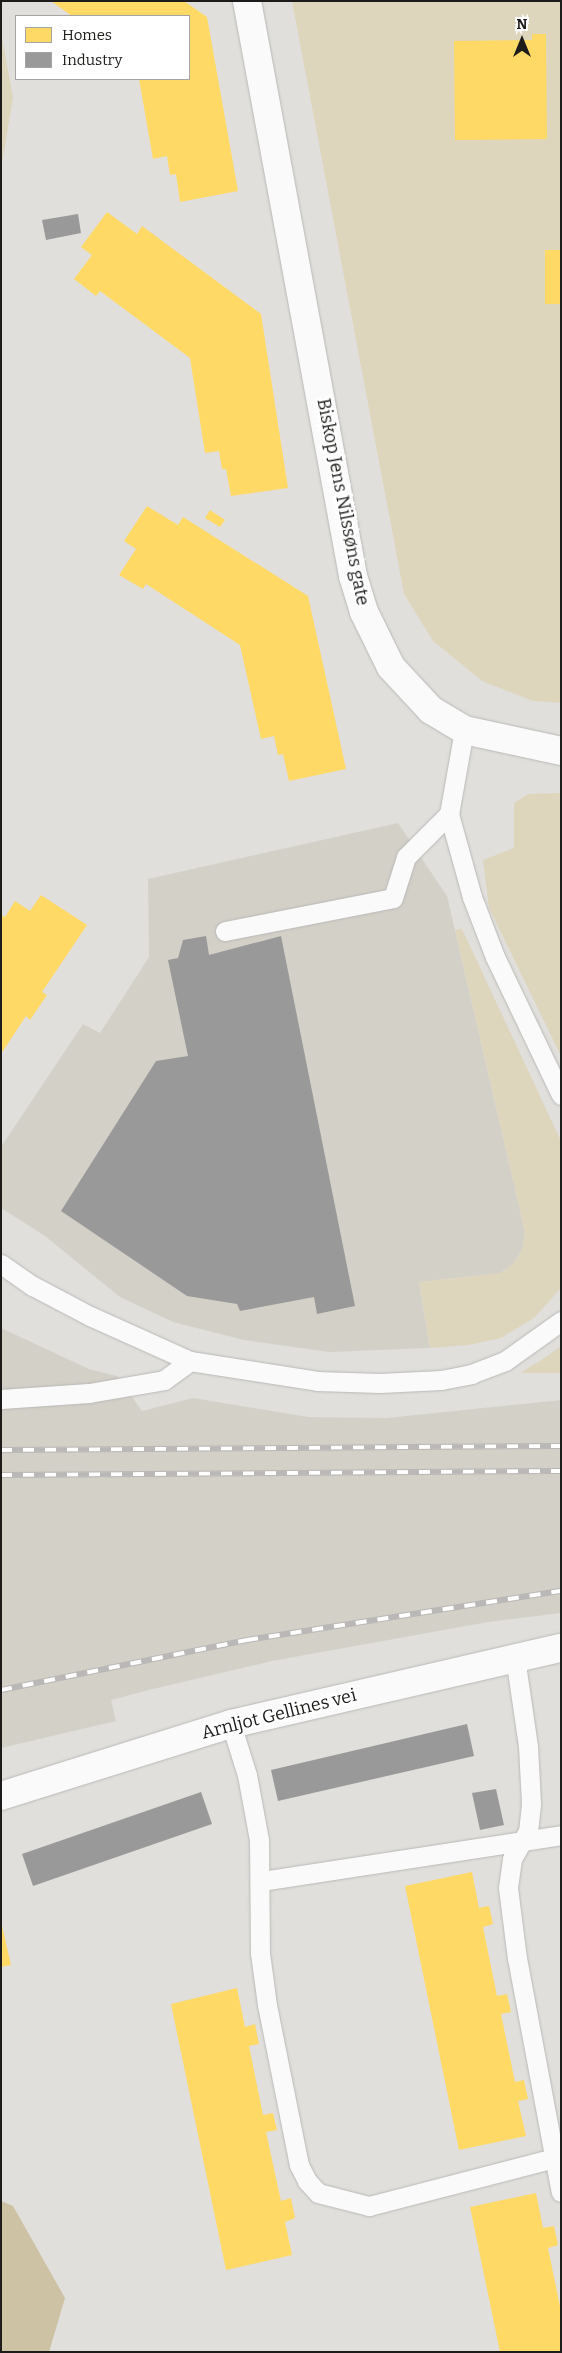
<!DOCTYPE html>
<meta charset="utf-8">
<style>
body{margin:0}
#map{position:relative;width:562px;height:2353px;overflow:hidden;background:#e0dfdc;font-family:Bitter,serif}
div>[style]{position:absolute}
.built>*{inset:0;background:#d3d0c8}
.green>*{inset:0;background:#ded5bd}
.forest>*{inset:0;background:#cdc2a3}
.homes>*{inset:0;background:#ffd966}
.industry>*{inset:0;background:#999}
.roads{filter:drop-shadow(0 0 1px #b8b8b6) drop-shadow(0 0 1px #b8b8b6)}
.service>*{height:19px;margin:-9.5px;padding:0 9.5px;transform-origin:9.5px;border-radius:9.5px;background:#fafafa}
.minor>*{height:28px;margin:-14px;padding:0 14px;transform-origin:14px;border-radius:14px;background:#fafafa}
.rail>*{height:5.5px;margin-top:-2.75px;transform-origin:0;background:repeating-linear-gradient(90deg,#fff 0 11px,#b9b8b7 0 22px);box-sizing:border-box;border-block:1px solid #b9b8b7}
span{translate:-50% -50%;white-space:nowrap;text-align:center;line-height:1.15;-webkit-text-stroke:5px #fff;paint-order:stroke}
.street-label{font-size:18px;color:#1d1c1a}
.frame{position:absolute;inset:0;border:2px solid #1d1c1a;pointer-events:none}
.legend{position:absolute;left:15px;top:15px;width:175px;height:65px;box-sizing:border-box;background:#fff;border:1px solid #a5a4a3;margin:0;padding:6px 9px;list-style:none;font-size:15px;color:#1d1c1a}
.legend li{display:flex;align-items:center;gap:10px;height:25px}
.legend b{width:25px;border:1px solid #a5a4a3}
.north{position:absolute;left:497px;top:15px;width:50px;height:50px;-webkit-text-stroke:4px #fff;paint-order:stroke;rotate:0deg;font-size:14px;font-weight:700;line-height:20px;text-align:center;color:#1d1c1a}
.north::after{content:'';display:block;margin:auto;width:18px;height:22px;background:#1d1c1a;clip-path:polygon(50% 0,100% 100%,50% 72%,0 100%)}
</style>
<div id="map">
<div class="built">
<i style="clip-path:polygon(398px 823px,447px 896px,525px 1232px,522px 1250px,513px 1264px,500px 1273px,419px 1282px,430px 1348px,329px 1352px,244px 1340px,173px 1322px,120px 1297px,45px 1236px,1px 1208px,1px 1147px,83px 1024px,100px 1033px,149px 957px,148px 879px)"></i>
<i style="clip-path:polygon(1px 1328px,89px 1369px,117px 1376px,142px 1411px,193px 1398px,308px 1417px,387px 1418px,561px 1400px,561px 1613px,488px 1622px,272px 1661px,149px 1690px,111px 1700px,116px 1721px,1px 1748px)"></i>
</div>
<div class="green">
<i style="clip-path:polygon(292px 1px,561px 1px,561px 703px,533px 701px,482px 681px,433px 641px,404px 594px)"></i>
<i style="clip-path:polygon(1px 32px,13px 97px,1px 170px)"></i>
<i style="clip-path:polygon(561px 793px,561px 1056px,489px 908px,483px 860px,514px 848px,514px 803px,528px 794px)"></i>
<i style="clip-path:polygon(462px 929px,561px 1141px,561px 1288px,534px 1318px,501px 1338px,468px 1345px,430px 1348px,419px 1282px,500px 1273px,513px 1264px,522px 1250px,525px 1232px,455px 930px)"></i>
<i style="clip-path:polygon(561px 1346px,561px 1373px,520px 1373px,543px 1359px)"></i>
</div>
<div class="forest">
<i style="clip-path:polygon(1px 2201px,13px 2206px,65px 2298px,49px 2352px,1px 2352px)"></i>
</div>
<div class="homes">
<i style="clip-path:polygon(51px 1px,184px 1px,207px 17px,238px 191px,180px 202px,176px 174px,170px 175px,167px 156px,153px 159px,139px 79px,189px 79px,189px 16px,72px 16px)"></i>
<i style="clip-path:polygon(532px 34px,546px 34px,547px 139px,455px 140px,454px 41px,532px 40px)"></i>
<i style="clip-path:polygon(107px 212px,137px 234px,142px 226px,261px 314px,288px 488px,231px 496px,226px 469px,222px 469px,219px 451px,205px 453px,190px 358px,100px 291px,96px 296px,74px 279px,92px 255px,81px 247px)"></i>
<i style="clip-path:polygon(545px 250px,561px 250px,561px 304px,545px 304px)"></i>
<i style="clip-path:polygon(147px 506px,178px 525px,183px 517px,308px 596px,346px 769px,289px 781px,283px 754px,278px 755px,274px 736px,261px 739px,240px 645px,146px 584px,143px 589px,119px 575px,136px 549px,124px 541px)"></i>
<i style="clip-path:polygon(210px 510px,225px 520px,220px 527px,205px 518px)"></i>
<i style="clip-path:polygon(41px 895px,87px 925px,42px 992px,47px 995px,30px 1020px,26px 1016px,1px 1054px,1px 915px,5px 917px,15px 901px,30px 911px)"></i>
<i style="clip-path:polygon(472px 1872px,479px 1908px,489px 1906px,493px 1924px,483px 1927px,497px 1996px,507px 1994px,511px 2012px,501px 2014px,515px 2082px,524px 2080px,528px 2099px,518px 2101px,526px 2136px,459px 2150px,405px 1886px)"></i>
<i style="clip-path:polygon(1px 1921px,11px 1965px,1px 1967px)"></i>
<i style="clip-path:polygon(237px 1988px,245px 2027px,255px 2024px,259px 2044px,249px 2046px,263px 2115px,273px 2113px,277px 2130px,266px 2132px,281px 2201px,291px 2198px,295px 2218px,285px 2222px,292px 2255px,226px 2270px,171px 2004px)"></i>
<i style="clip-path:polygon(536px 2193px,543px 2228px,554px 2226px,558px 2245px,548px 2248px,561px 2311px,561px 2352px,500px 2352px,470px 2207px)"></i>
</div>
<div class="industry">
<i style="clip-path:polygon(78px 214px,81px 233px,46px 240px,42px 220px)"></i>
<i style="clip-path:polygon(206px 936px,209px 955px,281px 936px,355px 1306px,317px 1314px,314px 1297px,240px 1311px,237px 1304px,187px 1296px,61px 1211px,156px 1061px,188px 1056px,168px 960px,178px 958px,183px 940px)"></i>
<i style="clip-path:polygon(467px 1724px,474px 1756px,278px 1801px,271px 1770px)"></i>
<i style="clip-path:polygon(496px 1789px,504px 1825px,480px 1830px,472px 1793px)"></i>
<i style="clip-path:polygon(201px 1792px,212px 1824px,33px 1886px,22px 1854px)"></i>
</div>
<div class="roads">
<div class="service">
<i style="left:464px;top:730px;width:85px;rotate:100.1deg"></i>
<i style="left:449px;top:814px;width:86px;rotate:74.5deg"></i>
<i style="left:472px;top:897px;width:64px;rotate:69deg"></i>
<i style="left:495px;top:957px;width:153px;rotate:64.4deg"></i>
<i style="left:225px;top:931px;width:171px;rotate:-11.1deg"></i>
<i style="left:393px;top:898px;width:43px;rotate:-72.4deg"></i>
<i style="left:406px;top:857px;width:61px;rotate:-45deg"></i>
<i style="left:1px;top:1264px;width:39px;rotate:35deg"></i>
<i style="left:33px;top:1286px;width:64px;rotate:27.8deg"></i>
<i style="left:90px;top:1316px;width:110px;rotate:24.2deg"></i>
<i style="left:190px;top:1361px;width:129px;rotate:8.9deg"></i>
<i style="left:317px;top:1381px;width:63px;rotate:1.8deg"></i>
<i style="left:380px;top:1383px;width:61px;rotate:-2.8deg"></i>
<i style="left:441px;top:1380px;width:31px;rotate:-11deg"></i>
<i style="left:471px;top:1374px;width:36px;rotate:-21deg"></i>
<i style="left:505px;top:1361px;width:69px;rotate:-35.5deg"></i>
<i style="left:1px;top:1399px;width:88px;rotate:-3.9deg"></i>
<i style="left:89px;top:1393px;width:76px;rotate:-9.8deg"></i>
<i style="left:164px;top:1380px;width:32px;rotate:-36deg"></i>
<i style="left:515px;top:1657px;width:90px;rotate:81.7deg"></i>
<i style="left:528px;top:1746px;width:58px;rotate:87deg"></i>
<i style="left:531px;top:1804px;width:27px;rotate:96deg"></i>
<i style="left:528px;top:1831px;width:32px;rotate:120deg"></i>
<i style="left:512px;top:1859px;width:29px;rotate:98deg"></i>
<i style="left:508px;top:1888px;width:71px;rotate:82.7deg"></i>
<i style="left:517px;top:1958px;width:238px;rotate:79.4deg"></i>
<i style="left:231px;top:1724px;width:53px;rotate:72.6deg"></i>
<i style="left:247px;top:1775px;width:66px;rotate:79.5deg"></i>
<i style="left:259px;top:1840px;width:113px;rotate:89.5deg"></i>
<i style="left:260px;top:1953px;width:52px;rotate:82.3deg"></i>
<i style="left:267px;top:2005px;width:163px;rotate:78.7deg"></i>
<i style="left:299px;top:2165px;width:18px;rotate:63deg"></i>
<i style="left:307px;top:2181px;width:16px;rotate:47deg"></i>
<i style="left:318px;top:2193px;width:53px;rotate:14.3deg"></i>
<i style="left:369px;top:2206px;width:191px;rotate:-14.5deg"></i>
<i style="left:262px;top:1881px;width:303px;rotate:-8.7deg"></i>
</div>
<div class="minor">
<i style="left:247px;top:1px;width:585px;rotate:79.55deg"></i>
<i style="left:353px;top:576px;width:38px;rotate:73deg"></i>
<i style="left:364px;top:612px;width:61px;rotate:63.9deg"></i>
<i style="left:391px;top:667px;width:59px;rotate:47.1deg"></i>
<i style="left:431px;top:710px;width:39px;rotate:31deg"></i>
<i style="left:464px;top:730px;width:99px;rotate:12.2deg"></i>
<i style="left:1px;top:1796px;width:241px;rotate:-17.4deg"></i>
<i style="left:231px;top:1724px;width:339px;rotate:-13deg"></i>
</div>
</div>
<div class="rail">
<i style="left:1px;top:1450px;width:560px;rotate:-0.41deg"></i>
<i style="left:1px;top:1475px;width:560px;rotate:-0.41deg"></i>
<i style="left:1px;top:1690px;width:251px;rotate:-11.5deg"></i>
<i style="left:247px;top:1640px;width:318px;rotate:-8.9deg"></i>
</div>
<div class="street-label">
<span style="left:343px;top:502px;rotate:79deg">Biskop Jens Nilssøns gate</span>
<span style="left:279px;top:1714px;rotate:-14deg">Arnljot Gellines vei</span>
</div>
<div class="frame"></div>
<ul class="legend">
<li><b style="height:14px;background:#ffd966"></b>Homes</li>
<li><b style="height:14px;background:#999"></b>Industry</li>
</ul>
<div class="north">N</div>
</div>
